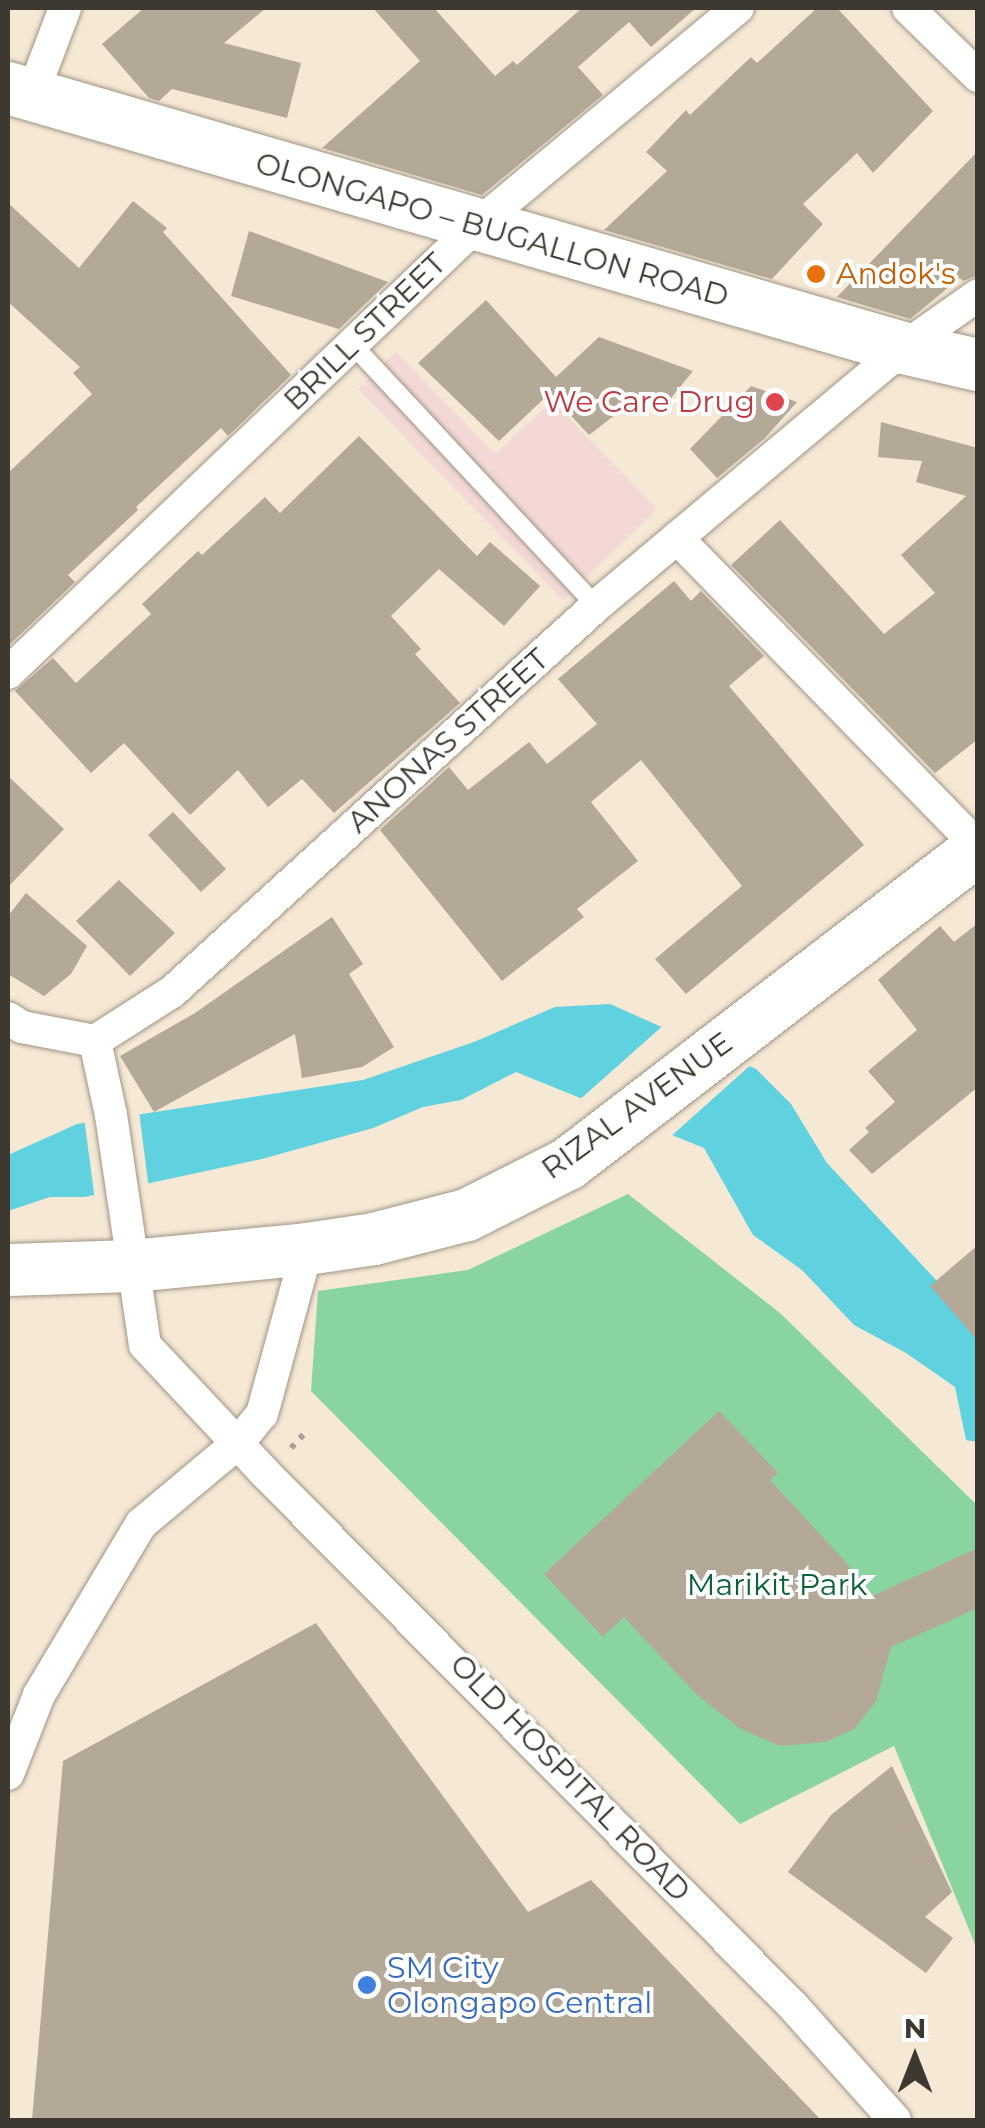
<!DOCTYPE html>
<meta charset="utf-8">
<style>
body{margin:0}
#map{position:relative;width:985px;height:2128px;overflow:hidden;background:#f5e8d5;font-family:Montserrat,sans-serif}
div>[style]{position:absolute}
.industrial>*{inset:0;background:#f3d9d5}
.green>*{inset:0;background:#8ad4a1}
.water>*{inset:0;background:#60d1de}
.pier>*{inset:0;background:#f5e8d5}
.building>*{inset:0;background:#b4a897}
.path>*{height:6px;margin-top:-3px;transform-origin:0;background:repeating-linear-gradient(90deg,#aba193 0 5px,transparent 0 13px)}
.roads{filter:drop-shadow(0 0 2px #a09483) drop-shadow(0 0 2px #a09483)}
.lane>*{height:18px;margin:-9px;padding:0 9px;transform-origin:9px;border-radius:9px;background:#fff}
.street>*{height:32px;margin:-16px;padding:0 16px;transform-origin:16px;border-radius:16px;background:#fff}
.primary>*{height:52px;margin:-26px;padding:0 26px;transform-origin:26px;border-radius:26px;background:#fff}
.dots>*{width:28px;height:28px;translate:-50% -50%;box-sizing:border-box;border:5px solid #fff;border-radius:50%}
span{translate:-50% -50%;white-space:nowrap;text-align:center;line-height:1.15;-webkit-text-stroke:8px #fff;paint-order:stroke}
.street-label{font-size:30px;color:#3d3830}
.food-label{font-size:30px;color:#c56008}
.left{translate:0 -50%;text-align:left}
.health-label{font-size:30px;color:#be3a42}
.right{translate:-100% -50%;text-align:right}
.park-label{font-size:30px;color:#0b6235}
.shop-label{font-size:30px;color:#366cbe}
.frame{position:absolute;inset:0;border:10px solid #3d3830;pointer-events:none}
.north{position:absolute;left:865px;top:2008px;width:100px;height:100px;-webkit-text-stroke:8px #fff;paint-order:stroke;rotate:0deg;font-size:28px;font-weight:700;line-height:40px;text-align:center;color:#3d3830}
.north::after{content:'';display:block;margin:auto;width:35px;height:45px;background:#3d3830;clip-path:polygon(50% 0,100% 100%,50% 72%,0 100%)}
</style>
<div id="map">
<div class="industrial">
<i style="clip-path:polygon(396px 352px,495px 454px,552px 401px,657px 509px,563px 600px,358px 389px)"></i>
</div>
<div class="green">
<i style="clip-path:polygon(628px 1194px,780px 1313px,977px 1505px,977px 1949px,894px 1746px,740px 1824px,311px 1391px,318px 1291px,468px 1270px)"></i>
</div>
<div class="water">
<i style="clip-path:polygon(610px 1004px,756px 1069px,791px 1104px,827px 1163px,977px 1324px,977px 1442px,966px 1440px,955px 1387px,906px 1353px,854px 1325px,802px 1270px,753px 1235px,704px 1148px,516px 1072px,461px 1100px,423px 1107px,373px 1128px,262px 1159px,85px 1197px,50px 1197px,8px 1211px,8px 1155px,77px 1124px,363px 1080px,474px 1042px,555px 1007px)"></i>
</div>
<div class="pier">
<i style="clip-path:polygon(666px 1023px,754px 1062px,668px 1139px,577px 1102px)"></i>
<i style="clip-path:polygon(139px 1111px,149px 1190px,95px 1200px,84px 1118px)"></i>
</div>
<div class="building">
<i style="clip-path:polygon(144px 8px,266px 8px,224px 43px,301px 63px,287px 118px,172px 89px,159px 101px,149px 98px,102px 44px)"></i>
<i style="clip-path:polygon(373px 8px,434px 8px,495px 76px,513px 61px,517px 65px,582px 8px,696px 8px,651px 47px,629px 22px,578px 67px,603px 95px,482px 195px,322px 148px,420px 61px)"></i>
<i style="clip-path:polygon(817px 8px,837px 8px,933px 111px,873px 173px,857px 153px,803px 204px,823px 224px,772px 279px,604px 230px,667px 171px,646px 152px,686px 110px,690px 115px,751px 57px,757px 63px)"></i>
<i style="clip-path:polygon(978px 151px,978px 275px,963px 281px,960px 278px,910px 319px,837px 297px)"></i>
<i style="clip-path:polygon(133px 201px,167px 228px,163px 232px,291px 375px,228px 436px,221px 428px,136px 507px,138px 510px,68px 575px,75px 582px,8px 646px,8px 473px,92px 394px,73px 373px,80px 367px,8px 302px,8px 203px,79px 268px)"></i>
<i style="clip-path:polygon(249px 231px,388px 282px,339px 329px,231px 296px)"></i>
<i style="clip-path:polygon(486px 300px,556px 377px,599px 337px,693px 371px,658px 414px,641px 395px,589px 435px,550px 393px,499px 441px,418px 363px)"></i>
<i style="clip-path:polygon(751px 386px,797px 402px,765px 438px,717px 478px,690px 449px)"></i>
<i style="clip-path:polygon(881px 422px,978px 448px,978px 739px,935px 773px,731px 565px,780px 520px,884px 634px,935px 593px,901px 555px,966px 496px,916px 482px,922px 461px,878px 457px)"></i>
<i style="clip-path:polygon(359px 436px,477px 556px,490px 542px,540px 586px,504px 626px,439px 569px,391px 616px,421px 649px,415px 654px,460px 703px,334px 813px,302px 779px,268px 807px,238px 770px,190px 815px,124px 743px,91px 773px,15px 691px,53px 658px,76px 683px,151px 614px,142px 604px,198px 551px,202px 555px,265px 497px,280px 513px)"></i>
<i style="clip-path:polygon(674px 581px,691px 601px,701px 591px,764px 656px,729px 686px,864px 845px,686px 994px,655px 959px,742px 886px,641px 760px,591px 802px,638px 861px,577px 909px,584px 917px,502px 981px,380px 830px,449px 767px,468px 790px,529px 742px,547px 764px,597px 724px,558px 679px)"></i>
<i style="clip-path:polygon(8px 776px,64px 829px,8px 887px)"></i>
<i style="clip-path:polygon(173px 812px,226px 869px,201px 892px,148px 835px)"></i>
<i style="clip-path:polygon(119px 880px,175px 933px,130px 976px,76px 921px)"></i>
<i style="clip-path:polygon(26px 893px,87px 946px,71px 974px,44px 996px,8px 974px,8px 916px)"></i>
<i style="clip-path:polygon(332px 917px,363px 964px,349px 974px,394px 1047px,362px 1067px,302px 1078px,295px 1034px,154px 1112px,120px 1056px,195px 1013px)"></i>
<i style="clip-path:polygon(978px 923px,978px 1087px,872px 1174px,849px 1150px,869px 1132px,865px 1128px,895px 1102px,868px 1071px,917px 1030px,878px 980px,940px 926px,954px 942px)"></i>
<i style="clip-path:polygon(978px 1245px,978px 1341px,930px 1286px)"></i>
<i style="clip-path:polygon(719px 1411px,778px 1473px,770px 1480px,844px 1560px,870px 1597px,978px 1548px,978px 1608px,891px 1647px,876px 1701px,854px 1729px,825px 1742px,780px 1746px,739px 1728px,697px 1695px,624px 1617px,603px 1637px,544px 1574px)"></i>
<i style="clip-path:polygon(316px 1623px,528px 1912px,591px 1880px,821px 2120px,32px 2120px,63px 1761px)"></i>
<i style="clip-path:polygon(892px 1766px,952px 1892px,925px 1917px,953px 1938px,926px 1973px,788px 1872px,831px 1815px)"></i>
</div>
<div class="path">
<i style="left:291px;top:1448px;width:21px;rotate:-47deg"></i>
</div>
<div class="roads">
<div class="lane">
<i style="left:352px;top:344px;width:358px;rotate:47deg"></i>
</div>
<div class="street">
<i style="left:908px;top:8px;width:98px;rotate:44.2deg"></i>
<i style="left:32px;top:95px;width:93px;rotate:-69.2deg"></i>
<i style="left:677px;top:538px;width:431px;rotate:45.7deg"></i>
<i style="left:8px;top:673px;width:647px;rotate:-43.69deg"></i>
<i style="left:476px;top:226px;width:341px;rotate:-39.8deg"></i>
<i style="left:8px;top:1018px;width:17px;rotate:33deg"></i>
<i style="left:22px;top:1027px;width:74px;rotate:10.9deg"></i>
<i style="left:95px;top:1041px;width:76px;rotate:77.8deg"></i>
<i style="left:111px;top:1115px;width:232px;rotate:81.6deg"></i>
<i style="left:145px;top:1345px;width:177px;rotate:46.8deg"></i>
<i style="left:266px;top:1474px;width:749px;rotate:45.27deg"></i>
<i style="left:793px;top:2006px;width:153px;rotate:48.2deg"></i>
<i style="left:95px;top:1041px;width:91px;rotate:-32.5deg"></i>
<i style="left:172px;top:992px;width:573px;rotate:-42.31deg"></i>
<i style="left:596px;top:606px;width:401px;rotate:-40deg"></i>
<i style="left:903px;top:348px;width:92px;rotate:-35.2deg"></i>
<i style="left:8px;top:1774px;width:85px;rotate:-68.6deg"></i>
<i style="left:39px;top:1695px;width:199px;rotate:-59.2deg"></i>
<i style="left:141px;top:1524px;width:128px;rotate:-39.9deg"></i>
<i style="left:239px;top:1442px;width:36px;rotate:-51deg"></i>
<i style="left:262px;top:1414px;width:171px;rotate:-74.7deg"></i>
</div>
<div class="primary">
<i style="left:8px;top:88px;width:932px;rotate:16.2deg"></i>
<i style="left:903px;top:348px;width:77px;rotate:12.8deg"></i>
<i style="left:8px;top:1270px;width:124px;rotate:-1.8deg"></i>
<i style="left:132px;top:1266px;width:176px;rotate:-5.5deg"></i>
<i style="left:307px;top:1249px;width:68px;rotate:-8.5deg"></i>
<i style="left:374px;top:1239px;width:96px;rotate:-14.5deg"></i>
<i style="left:467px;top:1215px;width:113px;rotate:-26.8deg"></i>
<i style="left:568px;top:1164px;width:517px;rotate:-37.53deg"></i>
</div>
</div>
<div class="dots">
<i style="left:816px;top:274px;background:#e8710a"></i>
<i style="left:775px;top:402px;background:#e0444e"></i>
<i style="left:367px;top:1985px;background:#3f7fe0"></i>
</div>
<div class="street-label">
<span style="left:492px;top:230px;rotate:16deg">OLONGAPO – BUGALLON ROAD</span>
<span style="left:365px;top:332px;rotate:-44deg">BRILL STREET</span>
<span style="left:448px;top:741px;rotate:-42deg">ANONAS STREET</span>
<span style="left:637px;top:1106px;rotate:-36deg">RIZAL AVENUE</span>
<span style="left:570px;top:1778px;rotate:46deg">OLD HOSPITAL ROAD</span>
</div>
<div class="food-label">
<span class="left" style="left:836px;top:274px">Andok's</span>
</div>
<div class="health-label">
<span class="right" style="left:755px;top:402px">We Care Drug</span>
</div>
<div class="park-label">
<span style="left:777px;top:1585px">Marikit Park</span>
</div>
<div class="shop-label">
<span class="left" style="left:387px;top:1985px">SM City<br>Olongapo Central</span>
</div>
<div class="frame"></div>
<div class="north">N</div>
</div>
